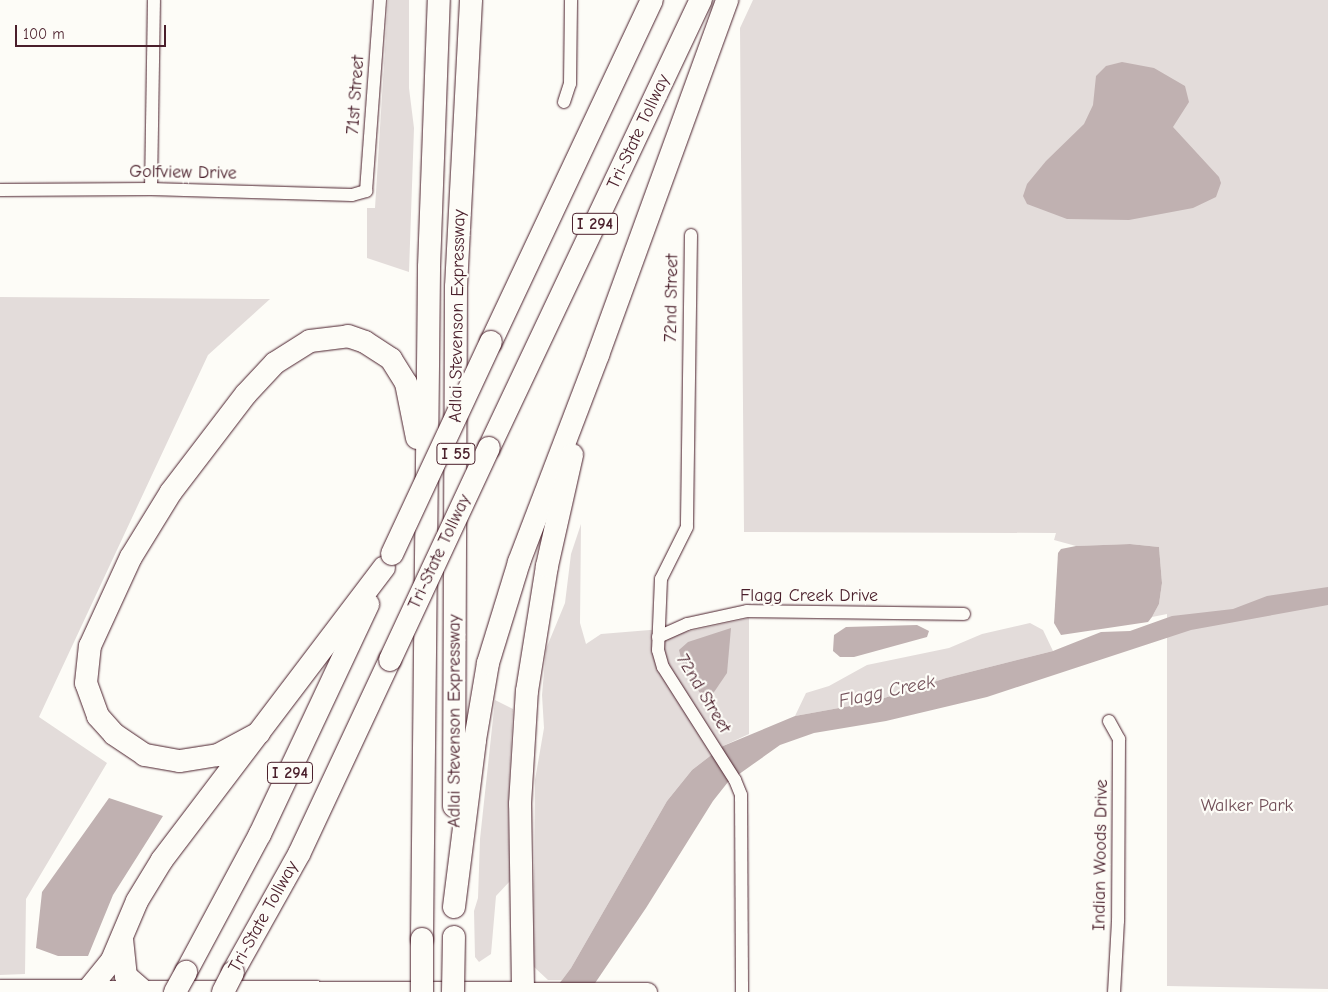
<!DOCTYPE html>
<style>
body{margin:0}
#map{position:relative;width:1328px;height:992px;overflow:hidden;background:#fdfcf7;font-family:"Comic Neue",sans-serif}
div>[style]{position:absolute}
.green>*{inset:0;background:#e3dcda}
.water>*{inset:0;background:#c0b1b1}
.roads{filter:drop-shadow(0 0 1px #4a1f2b) drop-shadow(0 0 1px #4a1f2b)}
.street>*{height:12px;margin:-6px;padding:0 6px;transform-origin:6px;border-radius:6px;background:#fdfcf7}
.secondary>*{height:18px;margin:-9px;padding:0 9px;transform-origin:9px;border-radius:9px;background:#fdfcf7}
.highway>*{height:22px;margin:-11px;padding:0 11px;transform-origin:11px;border-radius:11px;background:#fdfcf7}
.bridges{filter:drop-shadow(0 0 1px #4a1f2b) drop-shadow(0 0 1px #4a1f2b)}
.highway-bridge>*{height:22px;margin:-11px;padding:0 11px;transform-origin:11px;border-radius:11px;background:#fdfcf7}
span{translate:-50% -50%;white-space:nowrap;text-align:center;line-height:1.15;-webkit-text-stroke:4.5px #fdfcf7;paint-order:stroke}
.shield-label span{padding:1px 4px;background:#fdfcf7;border:1px solid;border-radius:4px;-webkit-text-stroke-width:0}
.shield-label{font-size:16px;color:#4a1f2b;font-weight:700}
.street-label{font-size:18px;color:#4a1f2b}
.park-label{font-size:18px;color:#704e57}
.water-label{font-size:19px;color:#73525a;font-style:italic}
.scale{position:absolute;left:15px;top:25px;width:151px;height:22px;box-sizing:border-box;border:2px solid #4a1f2b;border-top:0;padding-left:6px;font-size:15px;line-height:18px;white-space:nowrap;color:#4a1f2b;-webkit-text-stroke:4px #fdfcf7;paint-order:stroke}
</style>
<div id="map">
<div class="green">
<i style="clip-path:polygon(388px 0,409px 0,409px 88px,414px 128px,409px 272px,367px 258px,367px 208px,375px 208px)"></i>
<i style="clip-path:polygon(753px 0,1328px 0,1328px 989px,1167px 986px,1167px 614px,1152px 617px,1159px 604px,1162px 583px,1159px 547px,1130px 544px,1076px 546px,1054px 540px,1056px 533px,744px 532px,740px 28px)"></i>
<i style="clip-path:polygon(0 297px,270px 299px,208px 355px,39px 717px,107px 763px,26px 899px,25px 974px,0 975px)"></i>
<i style="clip-path:polygon(581px 524px,580px 623px,586px 644px,601px 634px,650px 630px,681px 633px,749px 618px,749px 734px,723px 746px,692px 770px,667px 801px,571px 968px,562px 980px,548px 980px,533px 966px,535px 780px,544px 728px,542px 695px,546px 649px,565px 603px,571px 554px)"></i>
<i style="clip-path:polygon(1030px 623px,1043px 630px,1053px 651px,946px 678px,872px 702px,795px 716px,806px 693px,829px 686px,867px 665px,949px 648px,982px 634px)"></i>
<i style="clip-path:polygon(495px 700px,513px 709px,508px 811px,510px 881px,496px 896px,491px 954px,479px 962px,475px 957px,474px 911px,478px 898px,480px 839px)"></i>
</div>
<div class="water">
<i style="clip-path:polygon(1122px 62px,1154px 68px,1185px 86px,1189px 102px,1173px 127px,1219px 177px,1221px 183px,1216px 197px,1193px 208px,1129px 220px,1067px 219px,1027px 204px,1023px 196px,1027px 184px,1046px 161px,1084px 124px,1093px 105px,1096px 76px,1106px 66px)"></i>
<i style="clip-path:polygon(1130px 544px,1159px 547px,1162px 583px,1159px 604px,1152px 617px,1148px 622px,1061px 635px,1054px 623px,1058px 553px,1061px 549px,1076px 546px)"></i>
<i style="clip-path:polygon(1328px 587px,1328px 605px,1191px 630px,987px 697px,886px 721px,814px 733px,780px 745px,728px 782px,713px 801px,646px 908px,589px 992px,553px 992px,571px 968px,667px 801px,692px 770px,723px 746px,795px 716px,872px 702px,946px 678px,1053px 651px,1101px 632px,1130px 631px,1172px 616px,1233px 609px,1267px 596px)"></i>
<i style="clip-path:polygon(917px 625px,929px 631px,927px 637px,854px 657px,840px 657px,833px 651px,834px 635px,846px 627px)"></i>
<i style="clip-path:polygon(731px 628px,727px 673px,710px 698px,704px 699px,684px 669px,679px 650px,688px 642px)"></i>
<i style="clip-path:polygon(109px 798px,163px 816px,113px 895px,88px 956px,58px 956px,36px 948px,42px 892px)"></i>
</div>
<div class="roads">
<div class="street">
<i style="left:564px;top:102px;width:19px;rotate:-72deg"></i>
<i style="left:570px;top:84px;width:84px;rotate:-89.3deg"></i>
<i style="left:151px;top:189px;width:189px;rotate:-89.1deg"></i>
<i style="left:0;top:190px;width:151px;rotate:-0.4deg"></i>
<i style="left:151px;top:189px;width:201px;rotate:1.7deg"></i>
<i style="left:352px;top:195px;width:15px;rotate:-16deg"></i>
<i style="left:366px;top:191px;width:192px;rotate:-85.8deg"></i>
<i style="left:691px;top:235px;width:292px;rotate:90.8deg"></i>
<i style="left:687px;top:527px;width:58px;rotate:116.6deg"></i>
<i style="left:661px;top:579px;width:71px;rotate:92.4deg"></i>
<i style="left:658px;top:650px;width:18px;rotate:74deg"></i>
<i style="left:663px;top:667px;width:134px;rotate:57.5deg"></i>
<i style="left:735px;top:780px;width:16px;rotate:68deg"></i>
<i style="left:741px;top:795px;width:197px;rotate:89.7deg"></i>
<i style="left:658px;top:637px;width:32px;rotate:-24deg"></i>
<i style="left:687px;top:624px;width:61px;rotate:-12.2deg"></i>
<i style="left:747px;top:611px;width:217px;rotate:0.8deg"></i>
<i style="left:1109px;top:721px;width:21px;rotate:61deg"></i>
<i style="left:1119px;top:739px;width:182px;rotate:90.3deg"></i>
<i style="left:1118px;top:921px;width:71px;rotate:93.2deg"></i>
</div>
<div class="secondary">
<i style="left:0;top:989px;width:648px;rotate:0.27deg"></i>
</div>
<div class="highway">
<i style="left:491px;top:342px;width:378px;rotate:-64.8deg"></i>
<i style="left:489px;top:448px;width:496px;rotate:-64.7deg"></i>
<i style="left:259px;top:733px;width:47px;rotate:151.8deg"></i>
<i style="left:218px;top:755px;width:39px;rotate:171deg"></i>
<i style="left:179px;top:761px;width:35px;rotate:-170deg"></i>
<i style="left:145px;top:755px;width:37px;rotate:-146deg"></i>
<i style="left:114px;top:734px;width:24px;rotate:-132deg"></i>
<i style="left:98px;top:716px;width:35px;rotate:-110deg"></i>
<i style="left:86px;top:683px;width:37px;rotate:-84deg"></i>
<i style="left:90px;top:646px;width:98px;rotate:-65.3deg"></i>
<i style="left:131px;top:557px;width:76px;rotate:-58.4deg"></i>
<i style="left:171px;top:492px;width:123px;rotate:-52.6deg"></i>
<i style="left:246px;top:394px;width:42px;rotate:-46.9deg"></i>
<i style="left:275px;top:363px;width:41px;rotate:-32.2deg"></i>
<i style="left:310px;top:341px;width:38px;rotate:-7deg"></i>
<i style="left:348px;top:336px;width:18px;rotate:19deg"></i>
<i style="left:365px;top:342px;width:31px;rotate:33deg"></i>
<i style="left:391px;top:359px;width:28px;rotate:58deg"></i>
<i style="left:406px;top:383px;width:56px;rotate:78.7deg"></i>
<i style="left:454px;top:806px;width:519px;rotate:-89.78deg"></i>
<i style="left:456px;top:287px;width:287px;rotate:-87deg"></i>
<i style="left:454px;top:907px;width:168px;rotate:-82.8deg"></i>
<i style="left:475px;top:740px;width:78px;rotate:-80.4deg"></i>
<i style="left:488px;top:663px;width:106px;rotate:-72.9deg"></i>
<i style="left:519px;top:562px;width:222px;rotate:-69.1deg"></i>
<i style="left:598px;top:355px;width:378px;rotate:-70deg"></i>
<i style="left:122px;top:939px;width:37px;rotate:84deg"></i>
<i style="left:126px;top:976px;width:21px;rotate:41deg"></i>
<i style="left:422px;top:939px;width:672px;rotate:-89.4deg"></i>
<i style="left:429px;top:267px;width:267px;rotate:-87.9deg"></i>
<i style="left:186px;top:972px;width:157px;rotate:-61.8deg"></i>
<i style="left:260px;top:834px;width:254px;rotate:-64.8deg"></i>
<i style="left:233px;top:972px;width:135px;rotate:-60.8deg"></i>
<i style="left:299px;top:854px;width:214px;rotate:-64.9deg"></i>
<i style="left:88px;top:990px;width:38px;rotate:-51deg"></i>
<i style="left:112px;top:960px;width:64px;rotate:-67deg"></i>
<i style="left:137px;top:901px;width:48px;rotate:-58.6deg"></i>
<i style="left:162px;top:860px;width:367px;rotate:-52.8deg"></i>
<i style="left:523px;top:990px;width:186px;rotate:-90.9deg"></i>
<i style="left:520px;top:804px;width:113px;rotate:-86.5deg"></i>
<i style="left:527px;top:691px;width:127px;rotate:-80.9deg"></i>
<i style="left:547px;top:566px;width:114px;rotate:-77.3deg"></i>
</div>
</div>
<div class="bridges">
<div class="highway-bridge">
<i style="left:392px;top:554px;width:234px;rotate:-65deg"></i>
<i style="left:390px;top:660px;width:234px;rotate:-65deg"></i>
<i style="left:422px;top:939px;width:53px;rotate:90deg"></i>
<i style="left:175px;top:992px;width:23px;rotate:-61deg"></i>
<i style="left:223px;top:992px;width:22px;rotate:-63deg"></i>
<i style="left:453px;top:992px;width:55px;rotate:-89deg"></i>
</div>
</div>
<div class="shield-label">
<span style="left:595px;top:224px">I 294</span>
<span style="left:456px;top:454px">I 55</span>
<span style="left:290px;top:773px">I 294</span>
</div>
<div class="street-label">
<span style="left:356px;top:95px;rotate:-86deg">71st Street</span>
<span style="left:639px;top:132px;rotate:-65deg">Tri-State Tollway</span>
<span style="left:183px;top:173px;rotate:1deg">Golfview Drive</span>
<span style="left:672px;top:298px;rotate:-89deg">72nd Street</span>
<span style="left:458px;top:316px;rotate:-89deg">Adlai Stevenson Expressway</span>
<span style="left:440px;top:552px;rotate:-65deg">Tri-State Tollway</span>
<span style="left:809px;top:596px">Flagg Creek Drive</span>
<span style="left:703px;top:694px;rotate:59deg">72nd Street</span>
<span style="left:455px;top:721px;rotate:-90deg">Adlai Stevenson Expressway</span>
<span style="left:1101px;top:855px;rotate:-89deg">Indian Woods Drive</span>
<span style="left:264px;top:917px;rotate:-61deg">Tri-State Tollway</span>
</div>
<div class="park-label">
<span style="left:1247px;top:806px">Walker Park</span>
</div>
<div class="water-label">
<span style="left:887px;top:692px;rotate:-12deg">Flagg Creek</span>
</div>
<div class="scale">100 m</div>
</div>
